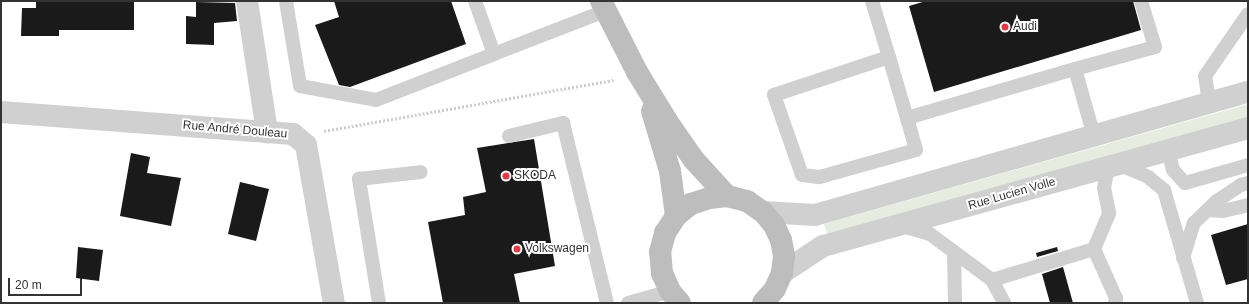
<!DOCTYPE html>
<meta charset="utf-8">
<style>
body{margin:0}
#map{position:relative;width:1249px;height:304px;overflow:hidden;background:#fff;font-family:Arial,sans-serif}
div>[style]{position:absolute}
.green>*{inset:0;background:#e6ecdf}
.building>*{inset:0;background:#1a1a1a}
.path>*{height:2.5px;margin-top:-1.25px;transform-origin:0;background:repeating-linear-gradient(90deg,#cdcdcd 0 2px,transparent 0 4px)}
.lane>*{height:14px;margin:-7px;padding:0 7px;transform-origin:7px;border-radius:7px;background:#d0d0d0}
.street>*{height:22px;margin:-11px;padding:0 11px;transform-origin:11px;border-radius:11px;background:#d0d0d0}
.secondary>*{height:22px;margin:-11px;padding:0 11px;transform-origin:11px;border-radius:11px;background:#bdbdbd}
.dots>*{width:11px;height:11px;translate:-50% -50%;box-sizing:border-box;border:2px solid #fff;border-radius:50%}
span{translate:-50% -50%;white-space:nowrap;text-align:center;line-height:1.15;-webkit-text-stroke:4px #fff;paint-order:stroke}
.poi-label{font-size:12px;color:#333}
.left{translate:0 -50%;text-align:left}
.street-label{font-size:12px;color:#333}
.frame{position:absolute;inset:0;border:2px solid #333;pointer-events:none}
.scale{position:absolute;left:8px;top:278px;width:74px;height:18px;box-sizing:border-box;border:2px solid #333;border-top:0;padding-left:5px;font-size:12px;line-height:14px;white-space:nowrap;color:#333;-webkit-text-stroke:3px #fff;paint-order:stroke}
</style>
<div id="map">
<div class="green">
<i style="clip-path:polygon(1248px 104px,1248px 119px,829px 239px,824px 224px)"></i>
</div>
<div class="building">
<i style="clip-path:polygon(134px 1px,134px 30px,59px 30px,59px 36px,21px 36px,22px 8px,36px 8px,36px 2px)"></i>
<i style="clip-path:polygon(334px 1px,451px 1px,466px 44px,350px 87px,339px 85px,315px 25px,339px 17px)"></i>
<i style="clip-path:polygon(926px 1px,1133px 1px,1141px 30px,934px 92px,909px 6px)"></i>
<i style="clip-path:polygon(196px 2px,235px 3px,237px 21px,214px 23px,214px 45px,186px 44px,186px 16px,196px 17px)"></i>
<i style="clip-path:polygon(534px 139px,555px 266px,514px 274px,520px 303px,443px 303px,428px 222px,465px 215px,463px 197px,486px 192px,477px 148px)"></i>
<i style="clip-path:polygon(131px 153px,150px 157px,147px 173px,181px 178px,171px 226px,120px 216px)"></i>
<i style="clip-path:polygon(240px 182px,269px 189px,256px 241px,228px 234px)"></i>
<i style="clip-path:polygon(1248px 224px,1248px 279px,1226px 285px,1211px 235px)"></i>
<i style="clip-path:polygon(78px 247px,103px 250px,99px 281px,76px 278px)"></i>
<i style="clip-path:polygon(1057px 247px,1058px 251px,1037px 257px,1036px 253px)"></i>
<i style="clip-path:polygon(1063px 267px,1073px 303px,1050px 303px,1042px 274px)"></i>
</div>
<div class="path">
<i style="left:324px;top:131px;width:294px;rotate:-10deg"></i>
</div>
<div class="lane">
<i style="left:286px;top:1px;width:86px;rotate:80.6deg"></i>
<i style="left:300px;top:86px;width:77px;rotate:10.4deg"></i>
<i style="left:376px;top:100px;width:127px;rotate:-21.3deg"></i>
<i style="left:475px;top:1px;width:56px;rotate:70.3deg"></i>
<i style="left:494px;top:54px;width:119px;rotate:-21.2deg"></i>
<i style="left:872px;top:1px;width:59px;rotate:73.1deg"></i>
<i style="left:1075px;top:69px;width:83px;rotate:-15.4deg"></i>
<i style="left:1155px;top:47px;width:48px;rotate:-106.9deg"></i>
<i style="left:1209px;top:103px;width:27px;rotate:-98deg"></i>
<i style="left:1205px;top:76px;width:75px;rotate:-55.3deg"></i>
<i style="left:907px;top:118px;width:33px;rotate:74deg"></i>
<i style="left:916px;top:150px;width:101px;rotate:164.4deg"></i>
<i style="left:819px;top:177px;width:17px;rotate:-173deg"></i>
<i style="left:802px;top:175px;width:85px;rotate:-109.3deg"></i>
<i style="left:774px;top:95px;width:121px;rotate:-18.3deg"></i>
<i style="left:889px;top:57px;width:64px;rotate:73.6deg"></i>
<i style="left:907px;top:118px;width:175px;rotate:-16.3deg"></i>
<i style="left:1075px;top:69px;width:70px;rotate:74.2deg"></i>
<i style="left:509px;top:136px;width:56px;rotate:-13.5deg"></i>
<i style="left:563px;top:123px;width:185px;rotate:76.3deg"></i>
<i style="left:1168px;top:150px;width:21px;rotate:76deg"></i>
<i style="left:1173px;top:170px;width:18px;rotate:47deg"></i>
<i style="left:1185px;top:183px;width:66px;rotate:-15.9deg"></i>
<i style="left:1118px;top:164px;width:33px;rotate:23deg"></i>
<i style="left:1148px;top:177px;width:21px;rotate:39deg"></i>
<i style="left:1164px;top:190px;width:118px;rotate:73.7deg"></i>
<i style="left:1208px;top:210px;width:15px;rotate:4deg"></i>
<i style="left:1223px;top:211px;width:26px;rotate:-13deg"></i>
<i style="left:902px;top:226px;width:29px;rotate:16deg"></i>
<i style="left:930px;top:234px;width:77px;rotate:36.6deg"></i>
<i style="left:992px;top:280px;width:107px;rotate:-16.9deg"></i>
<i style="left:1094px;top:249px;width:39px;rotate:-67deg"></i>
<i style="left:1109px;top:213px;width:25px;rotate:-101deg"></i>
<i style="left:1104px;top:188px;width:21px;rotate:-79deg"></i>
<i style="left:1094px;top:249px;width:54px;rotate:65.8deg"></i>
<i style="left:1116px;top:298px;width:5px;rotate:101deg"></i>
<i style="left:954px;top:252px;width:51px;rotate:88.9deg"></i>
<i style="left:1183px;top:258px;width:37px;rotate:-73deg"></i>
<i style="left:1194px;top:223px;width:32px;rotate:-44deg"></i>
<i style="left:1217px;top:201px;width:29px;rotate:-34deg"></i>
<i style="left:1241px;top:185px;width:7px;rotate:-16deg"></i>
<i style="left:992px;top:280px;width:26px;rotate:62deg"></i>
<i style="left:379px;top:303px;width:126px;rotate:-99.2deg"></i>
<i style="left:359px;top:179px;width:62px;rotate:-6.4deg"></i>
<i style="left:628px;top:303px;width:44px;rotate:-15.9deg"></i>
</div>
<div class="street">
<i style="left:247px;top:1px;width:133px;rotate:81.3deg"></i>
<i style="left:1px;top:112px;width:293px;rotate:4.3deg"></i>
<i style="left:293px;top:134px;width:17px;rotate:40deg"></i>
<i style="left:306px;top:145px;width:160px;rotate:80deg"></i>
<i style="left:763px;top:212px;width:52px;rotate:3.3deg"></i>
<i style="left:815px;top:215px;width:450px;rotate:-15.9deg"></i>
<i style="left:782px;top:273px;width:49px;rotate:-33.4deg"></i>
<i style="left:823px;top:246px;width:441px;rotate:-15.5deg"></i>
</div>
<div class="secondary">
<i style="left:601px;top:1px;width:80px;rotate:63.1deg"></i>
<i style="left:637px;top:72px;width:57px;rotate:58.5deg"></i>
<i style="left:667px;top:121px;width:47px;rotate:55.3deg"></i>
<i style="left:694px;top:160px;width:49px;rotate:47.5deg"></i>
<i style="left:652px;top:111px;width:63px;rotate:73.3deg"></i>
<i style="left:670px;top:171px;width:45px;rotate:82.4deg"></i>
<i style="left:680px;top:303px;width:16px;rotate:-130deg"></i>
<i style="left:670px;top:291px;width:20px;rotate:-114deg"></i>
<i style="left:662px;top:273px;width:21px;rotate:-95deg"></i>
<i style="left:660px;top:252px;width:20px;rotate:-75deg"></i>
<i style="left:665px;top:233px;width:20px;rotate:-57deg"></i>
<i style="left:676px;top:216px;width:19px;rotate:-39deg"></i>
<i style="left:691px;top:204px;width:19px;rotate:-18deg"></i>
<i style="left:709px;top:198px;width:18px;rotate:-6deg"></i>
<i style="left:727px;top:196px;width:21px;rotate:14deg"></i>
<i style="left:747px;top:201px;width:19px;rotate:35deg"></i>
<i style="left:763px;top:212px;width:17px;rotate:50deg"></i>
<i style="left:774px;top:225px;width:17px;rotate:65deg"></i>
<i style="left:781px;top:240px;width:16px;rotate:79deg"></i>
<i style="left:784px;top:256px;width:17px;rotate:97deg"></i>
<i style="left:782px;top:273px;width:17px;rotate:114deg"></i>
<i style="left:775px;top:289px;width:18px;rotate:131deg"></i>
</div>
<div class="dots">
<i style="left:1005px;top:27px;background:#e63946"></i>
<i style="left:506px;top:176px;background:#e63946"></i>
<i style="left:517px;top:249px;background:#e63946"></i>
</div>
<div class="poi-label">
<span class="left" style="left:1013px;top:27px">Audi</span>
<span class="left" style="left:514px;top:176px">SKODA</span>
<span class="left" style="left:525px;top:249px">Volkswagen</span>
</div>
<div class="street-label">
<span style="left:235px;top:130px;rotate:5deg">Rue André Douleau</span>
<span style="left:1012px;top:194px;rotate:-16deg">Rue Lucien Volle</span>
</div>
<div class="frame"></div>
<div class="scale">20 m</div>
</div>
